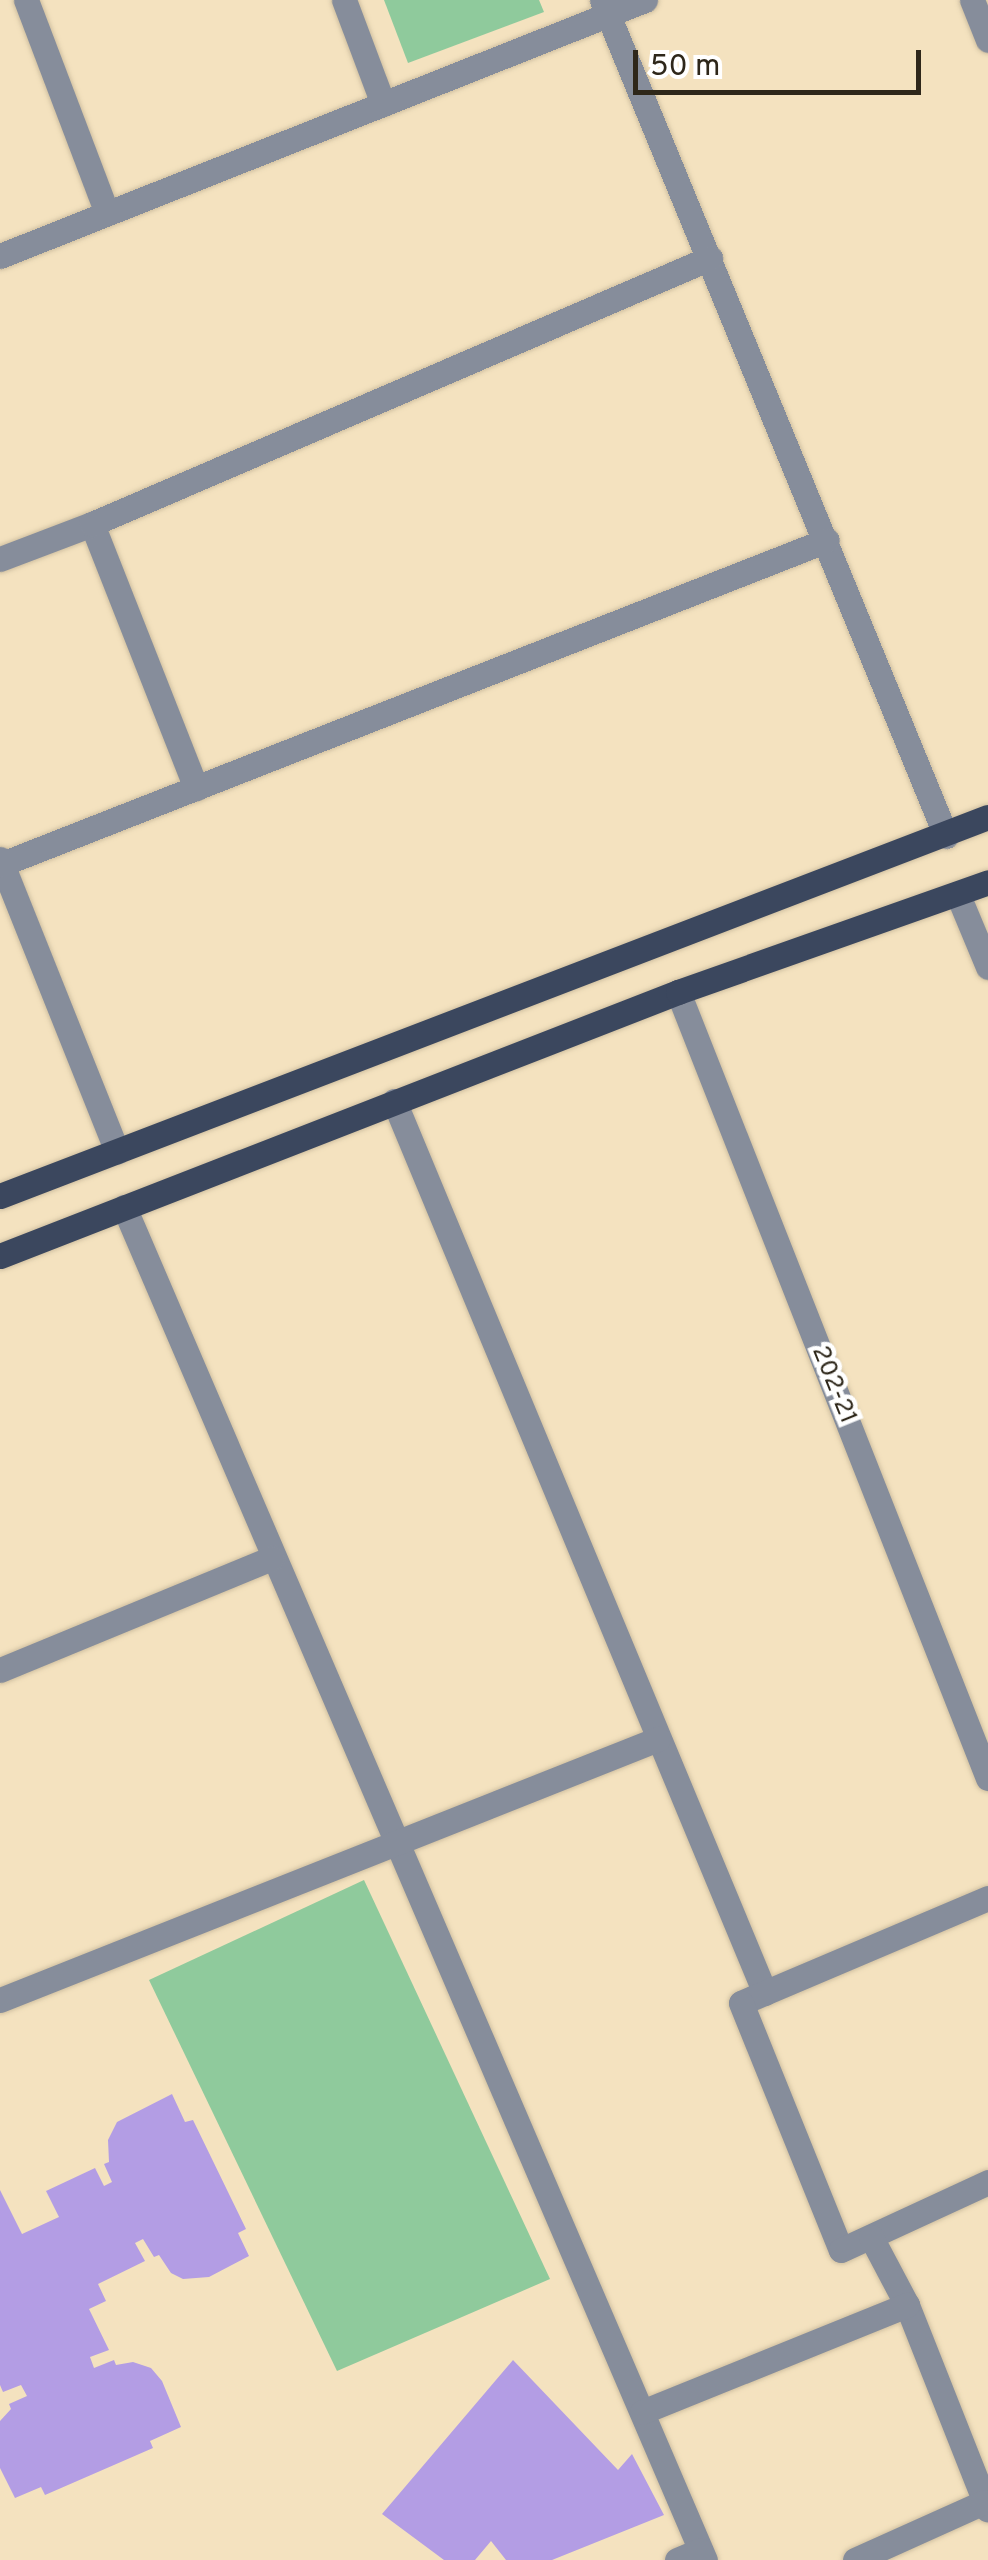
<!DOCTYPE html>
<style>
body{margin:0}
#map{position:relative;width:988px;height:2560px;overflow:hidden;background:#f4e2bf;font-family:Overpass,sans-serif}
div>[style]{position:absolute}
.green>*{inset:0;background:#8fca9c}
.building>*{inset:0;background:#b39de4}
.roads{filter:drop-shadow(0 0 2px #d0c0a1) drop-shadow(0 0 2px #d0c0a1)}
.minor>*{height:25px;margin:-12.5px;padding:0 12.5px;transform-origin:12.5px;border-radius:12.5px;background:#868d9b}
.major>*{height:25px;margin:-12.5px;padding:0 12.5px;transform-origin:12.5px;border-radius:12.5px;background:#3b475e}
span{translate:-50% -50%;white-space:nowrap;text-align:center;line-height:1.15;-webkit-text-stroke:9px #fff;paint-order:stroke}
.street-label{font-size:25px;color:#2e271a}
.scale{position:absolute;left:633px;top:50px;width:288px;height:45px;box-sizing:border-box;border:5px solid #2e271a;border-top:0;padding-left:12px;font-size:30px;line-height:35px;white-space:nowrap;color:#2e271a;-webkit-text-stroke:8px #fff;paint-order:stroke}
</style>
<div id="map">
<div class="green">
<i style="clip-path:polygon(384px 0,539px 0,544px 12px,408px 63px)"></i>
<i style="clip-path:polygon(364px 1880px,550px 2279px,337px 2371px,149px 1980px)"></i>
</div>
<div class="building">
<i style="clip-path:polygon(172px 2094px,185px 2122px,193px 2120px,246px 2229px,238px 2233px,249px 2256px,209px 2277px,183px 2279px,171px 2273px,159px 2255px,154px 2257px,143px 2239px,135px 2243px,145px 2261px,98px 2284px,106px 2301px,89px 2309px,109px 2350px,90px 2357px,94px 2368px,114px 2360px,116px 2365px,133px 2362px,151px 2368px,162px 2381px,181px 2427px,150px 2441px,153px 2448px,45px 2495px,41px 2487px,15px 2498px,0 2468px,0 2421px,11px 2409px,9px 2404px,27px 2396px,21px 2385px,3px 2392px,0 2385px,0 2190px,22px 2234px,59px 2217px,46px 2191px,95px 2168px,104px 2186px,112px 2182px,104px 2164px,109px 2162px,108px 2140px,117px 2122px)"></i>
<i style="clip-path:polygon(513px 2360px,618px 2470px,632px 2454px,664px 2515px,552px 2560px,506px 2560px,491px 2541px,475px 2560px,444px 2560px,382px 2514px)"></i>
</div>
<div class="roads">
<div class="minor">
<i style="left:26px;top:0;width:228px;rotate:69.2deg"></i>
<i style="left:344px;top:0;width:111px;rotate:69.4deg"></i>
<i style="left:602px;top:0;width:904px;rotate:67.63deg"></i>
<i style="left:972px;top:0;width:43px;rotate:68.2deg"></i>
<i style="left:0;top:256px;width:694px;rotate:-21.65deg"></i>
<i style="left:92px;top:524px;width:284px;rotate:68.5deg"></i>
<i style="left:0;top:559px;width:98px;rotate:-20.8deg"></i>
<i style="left:92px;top:524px;width:673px;rotate:-23.29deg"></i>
<i style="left:0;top:859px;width:315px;rotate:68.2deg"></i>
<i style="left:2px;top:864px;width:886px;rotate:-21.44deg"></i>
<i style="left:958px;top:895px;width:78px;rotate:67.4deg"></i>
<i style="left:678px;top:992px;width:845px;rotate:68.48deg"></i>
<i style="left:394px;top:1101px;width:966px;rotate:67.42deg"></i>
<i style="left:124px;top:1207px;width:1472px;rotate:66.76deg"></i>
<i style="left:0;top:1670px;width:294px;rotate:-22.4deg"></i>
<i style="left:988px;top:1898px;width:268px;rotate:157deg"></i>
<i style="left:741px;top:2003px;width:266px;rotate:68deg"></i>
<i style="left:841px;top:2250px;width:162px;rotate:-24.8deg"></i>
<i style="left:0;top:2000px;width:708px;rotate:-21.64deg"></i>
<i style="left:871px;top:2237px;width:77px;rotate:62.1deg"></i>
<i style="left:907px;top:2305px;width:220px;rotate:68.4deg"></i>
<i style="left:642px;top:2412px;width:286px;rotate:-22deg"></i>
<i style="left:677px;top:2560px;width:25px;rotate:-23deg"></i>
<i style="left:855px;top:2560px;width:141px;rotate:-24.2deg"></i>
</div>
<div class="major">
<i style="left:0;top:1196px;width:1058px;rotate:-20.99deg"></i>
<i style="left:0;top:1256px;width:728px;rotate:-21.27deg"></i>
<i style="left:678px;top:992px;width:329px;rotate:-19.5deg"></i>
</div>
</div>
<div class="street-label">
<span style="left:833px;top:1385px;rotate:68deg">202-21</span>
</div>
<div class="scale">50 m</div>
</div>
